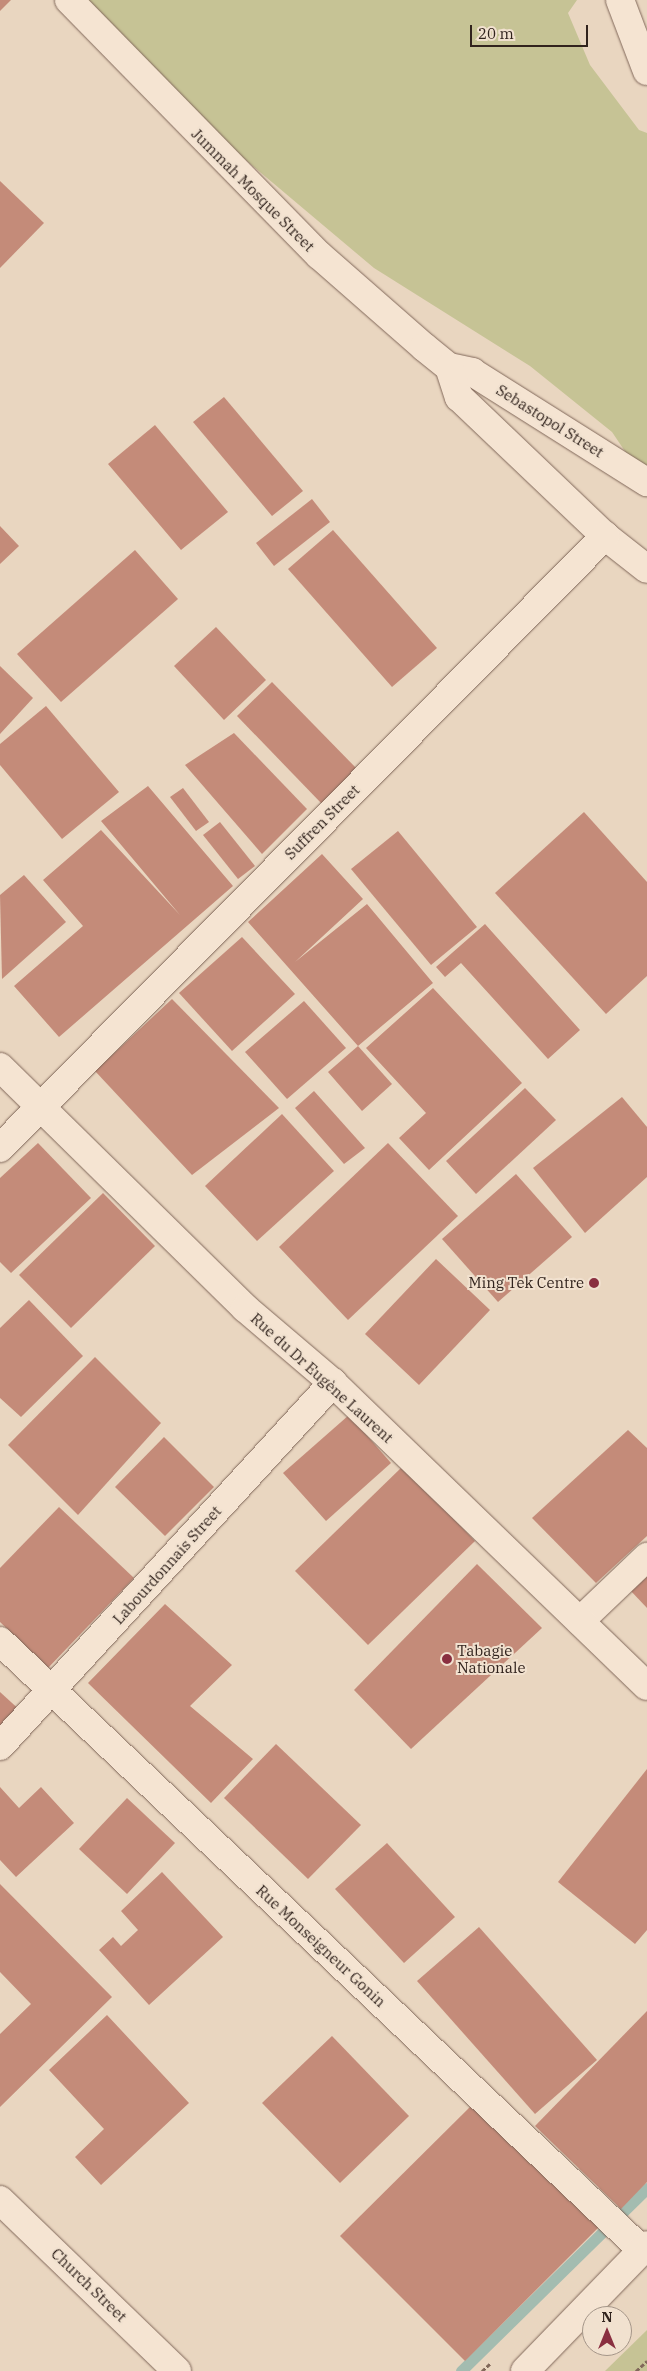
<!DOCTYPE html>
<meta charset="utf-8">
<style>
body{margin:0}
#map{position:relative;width:647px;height:2371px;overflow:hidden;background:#e9d6c0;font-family:"IBM Plex Serif",serif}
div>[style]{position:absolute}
.green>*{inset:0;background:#c6c395}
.stream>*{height:11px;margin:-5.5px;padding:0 5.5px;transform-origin:5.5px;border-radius:5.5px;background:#a3bcb0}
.building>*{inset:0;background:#c48b79}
.path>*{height:3px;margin-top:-1.5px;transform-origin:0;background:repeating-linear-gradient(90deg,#81685a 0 4px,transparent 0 6.5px)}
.roads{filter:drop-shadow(0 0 1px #81685a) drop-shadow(0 0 1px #81685a)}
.street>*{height:28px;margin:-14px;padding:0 14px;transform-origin:14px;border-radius:14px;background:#f5e4d2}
.secondary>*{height:28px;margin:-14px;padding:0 14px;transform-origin:14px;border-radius:14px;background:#f5e4d2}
.dots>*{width:14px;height:14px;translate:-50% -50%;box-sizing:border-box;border:2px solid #f1e1cf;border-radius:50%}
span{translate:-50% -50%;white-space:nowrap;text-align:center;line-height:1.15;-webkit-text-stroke:4px #f1e1cf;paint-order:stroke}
.street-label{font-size:15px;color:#31231d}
.poi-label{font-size:15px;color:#31231d}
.right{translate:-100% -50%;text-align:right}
.left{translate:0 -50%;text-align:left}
.north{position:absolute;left:582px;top:2306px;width:50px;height:50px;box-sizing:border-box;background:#f1e1cf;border:1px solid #a49588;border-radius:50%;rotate:0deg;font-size:14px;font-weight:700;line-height:20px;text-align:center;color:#31231d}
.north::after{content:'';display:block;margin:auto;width:18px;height:22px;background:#8a2f40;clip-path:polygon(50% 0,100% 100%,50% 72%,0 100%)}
.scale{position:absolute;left:470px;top:25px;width:118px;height:22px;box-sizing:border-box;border:2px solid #31231d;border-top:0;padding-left:6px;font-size:15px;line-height:18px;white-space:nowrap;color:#31231d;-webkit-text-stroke:4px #f1e1cf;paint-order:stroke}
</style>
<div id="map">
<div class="green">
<i style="clip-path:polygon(86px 0,577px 0,568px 13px,590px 65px,639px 130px,647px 133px,647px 484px,612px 432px,530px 366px,374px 268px,204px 125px)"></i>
<i style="clip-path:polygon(647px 2330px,647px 2371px,605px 2371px)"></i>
</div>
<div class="stream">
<i style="left:461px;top:2371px;width:261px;rotate:-44.5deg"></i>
</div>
<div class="building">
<i style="clip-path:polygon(0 0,11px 0,0 11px)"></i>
<i style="clip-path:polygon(0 181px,44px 223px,0 268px)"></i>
<i style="clip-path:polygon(224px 397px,303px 491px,272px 516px,193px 422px)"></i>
<i style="clip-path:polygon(155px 425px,228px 512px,181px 550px,108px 464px)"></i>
<i style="clip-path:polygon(312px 499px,330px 522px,274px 566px,256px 543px)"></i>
<i style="clip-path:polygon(0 526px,19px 546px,0 564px)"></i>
<i style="clip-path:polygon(333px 530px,437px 648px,392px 687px,288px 569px)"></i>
<i style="clip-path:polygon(135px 550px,178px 599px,61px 702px,17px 654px)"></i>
<i style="clip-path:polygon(216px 627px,266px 680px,224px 720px,174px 666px)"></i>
<i style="clip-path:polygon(0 666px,33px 698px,0 734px)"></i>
<i style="clip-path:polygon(272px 682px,358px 770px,322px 804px,237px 716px)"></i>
<i style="clip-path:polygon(46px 706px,119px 792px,62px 839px,0 765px,0 744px)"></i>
<i style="clip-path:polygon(234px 733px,307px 809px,262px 854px,185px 765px)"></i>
<i style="clip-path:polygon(148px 786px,233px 886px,59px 1037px,14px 986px,83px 926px,43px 880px,101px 830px,180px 915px,101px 821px)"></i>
<i style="clip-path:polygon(183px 788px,209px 822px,196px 831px,170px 797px)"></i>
<i style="clip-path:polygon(584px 812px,647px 882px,647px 976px,606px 1014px,495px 893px)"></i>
<i style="clip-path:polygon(220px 822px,255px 866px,238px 879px,203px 835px)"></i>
<i style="clip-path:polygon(398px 831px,477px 927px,431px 965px,351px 869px)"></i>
<i style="clip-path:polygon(322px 854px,363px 899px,295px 962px,367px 904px,433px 983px,358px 1046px,248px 922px)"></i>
<i style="clip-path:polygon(24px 875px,66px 922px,2px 979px,0 895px)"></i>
<i style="clip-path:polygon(485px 924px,580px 1030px,548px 1059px,461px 963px,445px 977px,436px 967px)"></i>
<i style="clip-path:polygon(242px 937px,295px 994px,232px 1051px,179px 993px)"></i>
<i style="clip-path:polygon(433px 988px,522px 1083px,429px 1170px,399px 1138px,426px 1113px,366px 1048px)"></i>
<i style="clip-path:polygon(172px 999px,279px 1108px,192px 1175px,95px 1071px)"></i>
<i style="clip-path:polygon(304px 1001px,346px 1048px,287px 1099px,245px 1052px)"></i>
<i style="clip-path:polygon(358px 1046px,392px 1084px,362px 1111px,328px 1072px)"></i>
<i style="clip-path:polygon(525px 1088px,556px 1120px,476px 1194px,446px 1161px)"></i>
<i style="clip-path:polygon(314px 1091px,365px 1148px,344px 1164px,295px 1108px)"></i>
<i style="clip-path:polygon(622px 1097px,647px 1127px,647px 1177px,585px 1233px,533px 1168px)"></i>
<i style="clip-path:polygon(282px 1114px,334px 1171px,257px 1241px,205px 1186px)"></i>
<i style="clip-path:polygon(38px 1143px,91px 1198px,11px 1273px,0 1262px,0 1178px)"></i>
<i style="clip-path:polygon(388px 1143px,458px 1216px,348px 1320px,279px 1247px)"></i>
<i style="clip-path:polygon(516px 1174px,572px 1237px,498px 1302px,442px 1239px)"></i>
<i style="clip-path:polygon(103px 1193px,155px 1246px,71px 1328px,19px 1275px)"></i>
<i style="clip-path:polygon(436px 1259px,490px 1310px,419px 1385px,365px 1334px)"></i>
<i style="clip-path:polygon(29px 1300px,83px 1356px,21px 1417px,0 1398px,0 1328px)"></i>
<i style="clip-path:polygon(95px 1357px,161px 1423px,78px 1515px,8px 1445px)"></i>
<i style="clip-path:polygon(349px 1415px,391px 1463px,326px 1521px,283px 1473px)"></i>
<i style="clip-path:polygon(628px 1430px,647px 1448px,647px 1536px,596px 1583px,532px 1518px)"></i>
<i style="clip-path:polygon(164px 1437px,214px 1487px,165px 1536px,115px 1487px)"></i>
<i style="clip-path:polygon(403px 1466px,475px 1541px,368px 1645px,295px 1571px)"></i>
<i style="clip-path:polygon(59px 1507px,134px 1578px,48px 1668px,0 1622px,0 1568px)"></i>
<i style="clip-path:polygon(477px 1564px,542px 1628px,411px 1749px,354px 1690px)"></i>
<i style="clip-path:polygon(647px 1571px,647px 1608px,629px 1589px)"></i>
<i style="clip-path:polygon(165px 1604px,232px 1665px,190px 1706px,253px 1759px,211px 1803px,88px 1683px)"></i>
<i style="clip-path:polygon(0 1692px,23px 1713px,0 1737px)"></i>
<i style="clip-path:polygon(276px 1744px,361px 1825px,308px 1879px,224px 1798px)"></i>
<i style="clip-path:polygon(647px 1769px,647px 1930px,635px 1944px,558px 1882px)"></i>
<i style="clip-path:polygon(0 1787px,19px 1808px,41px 1787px,74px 1823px,16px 1877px,0 1860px)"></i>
<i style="clip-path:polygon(127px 1798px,175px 1843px,127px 1894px,79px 1849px)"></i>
<i style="clip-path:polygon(387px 1843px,455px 1917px,404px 1963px,335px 1889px)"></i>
<i style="clip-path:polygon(162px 1872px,223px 1937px,149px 2005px,99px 1950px,113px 1937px,121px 1946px,138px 1930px,121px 1911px)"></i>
<i style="clip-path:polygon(0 1884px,112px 1997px,0 2107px,0 2034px,31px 2004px,0 1972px)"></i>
<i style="clip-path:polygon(479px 1927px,597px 2060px,535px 2114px,417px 1981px)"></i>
<i style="clip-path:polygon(647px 2011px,647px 2182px,621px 2209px,535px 2126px)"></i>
<i style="clip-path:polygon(107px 2015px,189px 2103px,101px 2185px,75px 2157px,104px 2129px,49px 2070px)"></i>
<i style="clip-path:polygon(332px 2036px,409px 2116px,340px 2183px,262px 2103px)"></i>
<i style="clip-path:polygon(474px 2103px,599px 2227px,465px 2361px,340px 2236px)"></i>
</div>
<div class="path">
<i style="left:482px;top:2371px;width:12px;rotate:-42deg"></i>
<i style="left:636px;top:2371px;width:15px;rotate:-42deg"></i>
</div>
<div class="roads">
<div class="street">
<i style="left:69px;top:0;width:357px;rotate:45.6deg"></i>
<i style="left:319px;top:255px;width:140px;rotate:41.2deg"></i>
<i style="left:424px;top:347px;width:32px;rotate:39deg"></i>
<i style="left:449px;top:367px;width:24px;rotate:12deg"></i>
<i style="left:472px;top:372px;width:207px;rotate:32.2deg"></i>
<i style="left:620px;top:0;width:76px;rotate:69.2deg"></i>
<i style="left:449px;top:367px;width:32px;rotate:72deg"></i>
<i style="left:459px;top:397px;width:202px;rotate:43.6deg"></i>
<i style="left:605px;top:536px;width:53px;rotate:38.2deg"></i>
<i style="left:0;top:1148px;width:861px;rotate:-45.33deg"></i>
<i style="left:580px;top:1621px;width:93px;rotate:-43.7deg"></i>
<i style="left:0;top:1641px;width:885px;rotate:43.49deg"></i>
<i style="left:0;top:1746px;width:493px;rotate:-47.5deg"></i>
<i style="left:0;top:2200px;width:246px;rotate:44deg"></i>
</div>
<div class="secondary">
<i style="left:0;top:1067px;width:344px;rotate:44.5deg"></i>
<i style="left:245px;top:1308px;width:116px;rotate:40.4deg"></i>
<i style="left:333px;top:1383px;width:436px;rotate:44deg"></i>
<i style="left:525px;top:2371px;width:175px;rotate:-45.9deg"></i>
</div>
</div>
<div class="dots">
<i style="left:594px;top:1283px;background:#8a2f40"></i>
<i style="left:447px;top:1659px;background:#8a2f40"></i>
</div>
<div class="street-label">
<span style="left:253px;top:190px;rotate:45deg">Jummah Mosque Street</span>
<span style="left:550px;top:421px;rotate:32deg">Sebastopol Street</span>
<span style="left:322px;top:822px;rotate:-45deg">Suffren Street</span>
<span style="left:322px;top:1378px;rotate:42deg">Rue du Dr Eugène Laurent</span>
<span style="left:167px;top:1565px;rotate:-48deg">Labourdonnais Street</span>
<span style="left:321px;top:1946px;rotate:43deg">Rue Monseigneur Gonin</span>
<span style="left:89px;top:2285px;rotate:44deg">Church Street</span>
</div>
<div class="poi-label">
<span class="right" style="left:584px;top:1283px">Ming Tek Centre</span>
<span class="left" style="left:457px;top:1659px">Tabagie<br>Nationale</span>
</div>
<div class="north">N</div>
<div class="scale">20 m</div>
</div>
